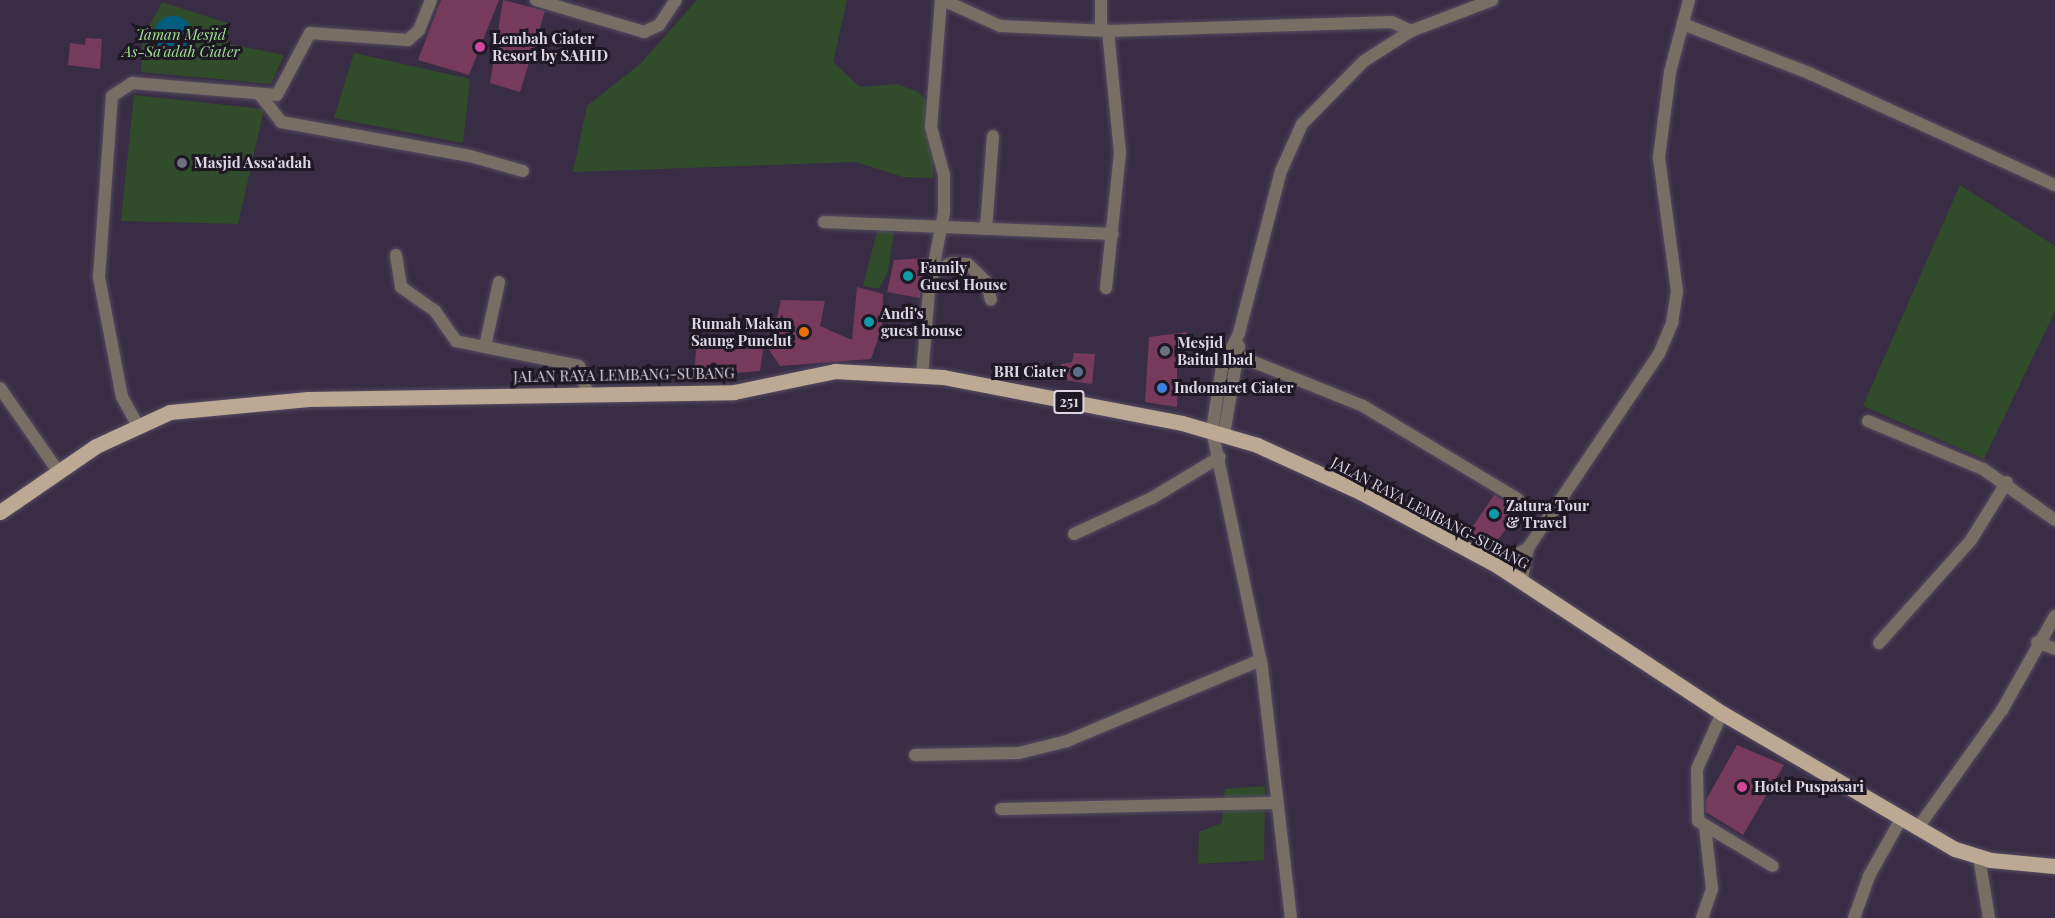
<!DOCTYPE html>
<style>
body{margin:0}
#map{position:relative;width:2055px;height:918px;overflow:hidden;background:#382d44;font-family:"Playfair Display",serif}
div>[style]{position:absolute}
.green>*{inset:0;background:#314c2a}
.water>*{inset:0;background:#005d7f}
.round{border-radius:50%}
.building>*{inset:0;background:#763b5c}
.roads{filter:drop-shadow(0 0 2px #564b61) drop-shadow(0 0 2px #564b61)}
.minor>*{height:12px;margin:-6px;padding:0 6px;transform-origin:6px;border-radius:6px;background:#786e64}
.tertiary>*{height:12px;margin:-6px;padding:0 6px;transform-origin:6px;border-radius:6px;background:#786e64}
.primary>*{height:15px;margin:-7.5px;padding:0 7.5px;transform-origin:7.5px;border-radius:7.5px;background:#bca994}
.dots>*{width:16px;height:16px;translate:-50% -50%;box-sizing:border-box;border:3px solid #1d1823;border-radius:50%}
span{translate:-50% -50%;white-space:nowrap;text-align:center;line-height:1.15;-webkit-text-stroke:6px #1d1823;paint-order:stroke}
.shield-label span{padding:2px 4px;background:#1d1823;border:2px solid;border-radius:4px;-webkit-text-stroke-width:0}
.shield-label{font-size:14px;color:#dcd5e4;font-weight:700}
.park-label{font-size:15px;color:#a1df91;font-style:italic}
.poi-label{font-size:15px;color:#dcd5e4;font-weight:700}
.left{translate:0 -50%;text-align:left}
.right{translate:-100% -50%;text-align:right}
.street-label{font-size:15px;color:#dcd5e4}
</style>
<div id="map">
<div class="green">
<i style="clip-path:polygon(697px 0,847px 0,833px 62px,860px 87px,897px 84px,918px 92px,936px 109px,933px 178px,903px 177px,856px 162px,573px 172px,587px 106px,640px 64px)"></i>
<i style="clip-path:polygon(162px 2px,230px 24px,228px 44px,284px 55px,271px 84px,141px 72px,143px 37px)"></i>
<i style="clip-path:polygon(354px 53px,470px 79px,463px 143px,334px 118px)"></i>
<i style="clip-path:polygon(134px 95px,264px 109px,238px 224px,121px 221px)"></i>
<i style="clip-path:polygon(1960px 185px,2055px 246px,2055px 311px,1984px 459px,1863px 406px)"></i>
<i style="clip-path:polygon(878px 228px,894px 233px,887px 275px,879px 288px,872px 288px,863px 286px)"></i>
<i style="clip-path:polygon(1265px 786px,1264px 860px,1198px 864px,1199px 832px,1222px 823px,1225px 789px)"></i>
</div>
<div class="water">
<i class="round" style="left:154px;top:16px;width:38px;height:38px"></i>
</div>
<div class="building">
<i style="clip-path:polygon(441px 0,499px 0,469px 75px,418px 60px)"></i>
<i style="clip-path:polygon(503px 0,545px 11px,520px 92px,490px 83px)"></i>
<i style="clip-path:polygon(86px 38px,102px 39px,100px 69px,68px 65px,70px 43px,85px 45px)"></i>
<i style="clip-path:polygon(925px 258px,920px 298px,887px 292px,894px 260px)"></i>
<i style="clip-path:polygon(857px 287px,883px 294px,882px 327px,871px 359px,780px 366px,769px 350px,781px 300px,825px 301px,820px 326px,852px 340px)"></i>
<i style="clip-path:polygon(1187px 332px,1177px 368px,1177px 407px,1145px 402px,1149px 337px)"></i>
<i style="clip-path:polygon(731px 339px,764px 343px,760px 371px,694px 376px,697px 340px)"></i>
<i style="clip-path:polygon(1074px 353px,1095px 354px,1092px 384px,1065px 380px,1061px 364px,1072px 362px)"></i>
<i style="clip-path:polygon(1494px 495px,1514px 506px,1502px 522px,1509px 525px,1492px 548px,1467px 535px)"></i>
<i style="clip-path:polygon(1737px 745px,1784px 765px,1743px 835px,1706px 812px,1706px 800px)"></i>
</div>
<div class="roads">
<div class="minor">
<i style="left:536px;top:0;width:113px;rotate:16.5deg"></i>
<i style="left:644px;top:32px;width:17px;rotate:-25deg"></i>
<i style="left:659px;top:25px;width:30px;rotate:-56deg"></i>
<i style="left:943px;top:0;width:63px;rotate:24.5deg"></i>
<i style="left:1000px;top:26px;width:108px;rotate:2.7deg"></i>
<i style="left:1108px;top:31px;width:284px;rotate:-1.8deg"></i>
<i style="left:1392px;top:22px;width:21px;rotate:25deg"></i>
<i style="left:1101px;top:0;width:29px;rotate:90deg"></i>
<i style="left:1683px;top:24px;width:137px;rotate:21.3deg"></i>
<i style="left:1811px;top:74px;width:268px;rotate:24.5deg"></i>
<i style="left:261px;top:96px;width:33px;rotate:52deg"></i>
<i style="left:281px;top:122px;width:192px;rotate:10.2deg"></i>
<i style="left:470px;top:156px;width:55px;rotate:15.8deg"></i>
<i style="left:824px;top:222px;width:289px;rotate:2.4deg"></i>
<i style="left:986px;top:229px;width:93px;rotate:-85.7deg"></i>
<i style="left:396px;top:255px;width:32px;rotate:81deg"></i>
<i style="left:401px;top:287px;width:42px;rotate:35.2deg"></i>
<i style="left:435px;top:311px;width:37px;rotate:55deg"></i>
<i style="left:456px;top:341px;width:30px;rotate:12deg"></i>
<i style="left:932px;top:272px;width:22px;rotate:-24deg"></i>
<i style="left:952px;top:263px;width:16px;rotate:4deg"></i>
<i style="left:968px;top:264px;width:27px;rotate:45deg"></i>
<i style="left:987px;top:283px;width:17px;rotate:77deg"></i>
<i style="left:499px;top:282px;width:66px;rotate:102.2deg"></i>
<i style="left:485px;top:347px;width:96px;rotate:11.4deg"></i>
<i style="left:579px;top:366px;width:30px;rotate:73deg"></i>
<i style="left:1106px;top:288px;width:136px;rotate:-84.1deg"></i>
<i style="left:1120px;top:153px;width:123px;rotate:-95.6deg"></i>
<i style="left:1229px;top:352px;width:144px;rotate:21.9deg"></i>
<i style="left:1363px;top:406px;width:181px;rotate:31deg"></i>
<i style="left:922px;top:376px;width:86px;rotate:-85.3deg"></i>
<i style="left:929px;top:290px;width:79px;rotate:-79.1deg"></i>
<i style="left:944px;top:212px;width:37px;rotate:-90deg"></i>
<i style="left:944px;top:175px;width:50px;rotate:-105.2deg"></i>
<i style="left:931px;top:127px;width:127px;rotate:-85.5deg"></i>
<i style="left:0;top:388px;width:101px;rotate:55.1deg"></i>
<i style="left:1868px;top:421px;width:125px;rotate:22.7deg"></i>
<i style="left:1983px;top:469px;width:88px;rotate:35.3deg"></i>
<i style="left:137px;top:424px;width:31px;rotate:-119deg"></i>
<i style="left:122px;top:397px;width:122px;rotate:-100.9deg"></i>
<i style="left:99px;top:277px;width:181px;rotate:-85.9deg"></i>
<i style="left:112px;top:96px;width:24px;rotate:-33deg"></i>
<i style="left:132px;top:83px;width:145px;rotate:4.7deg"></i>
<i style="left:277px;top:95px;width:70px;rotate:-62deg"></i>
<i style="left:310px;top:33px;width:98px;rotate:4.1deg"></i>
<i style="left:408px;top:40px;width:15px;rotate:-42deg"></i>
<i style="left:419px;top:30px;width:32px;rotate:-68deg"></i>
<i style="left:1212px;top:430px;width:64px;rotate:-81deg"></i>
<i style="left:1222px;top:367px;width:38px;rotate:-63deg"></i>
<i style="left:1239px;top:333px;width:167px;rotate:-75.5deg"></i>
<i style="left:1281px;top:171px;width:51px;rotate:-65.9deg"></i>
<i style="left:1302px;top:124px;width:88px;rotate:-45.5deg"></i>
<i style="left:1364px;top:61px;width:56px;rotate:-32.6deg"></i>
<i style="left:1411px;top:31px;width:87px;rotate:-20.9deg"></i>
<i style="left:1224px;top:434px;width:89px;rotate:-80.3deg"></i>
<i style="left:1074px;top:534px;width:86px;rotate:-24.8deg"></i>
<i style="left:1152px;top:498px;width:79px;rotate:-31.1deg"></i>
<i style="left:1498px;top:566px;width:35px;rotate:-31deg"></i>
<i style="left:1521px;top:582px;width:35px;rotate:-78deg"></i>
<i style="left:1528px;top:548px;width:234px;rotate:-56deg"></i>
<i style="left:1659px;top:354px;width:34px;rotate:-67deg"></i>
<i style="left:1672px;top:323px;width:32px;rotate:-81deg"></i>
<i style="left:1677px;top:291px;width:135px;rotate:-97.7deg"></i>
<i style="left:1659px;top:157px;width:86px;rotate:-82.6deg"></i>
<i style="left:1670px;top:72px;width:74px;rotate:-75.2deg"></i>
<i style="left:2037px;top:642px;width:19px;rotate:21deg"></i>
<i style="left:1879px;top:643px;width:138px;rotate:-48.2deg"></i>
<i style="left:1971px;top:540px;width:68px;rotate:-58.2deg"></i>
<i style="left:1722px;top:713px;width:61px;rotate:114.1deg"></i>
<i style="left:1697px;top:769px;width:52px;rotate:88.9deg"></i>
<i style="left:1698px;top:821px;width:87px;rotate:31deg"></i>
<i style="left:915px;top:755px;width:104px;rotate:-1.1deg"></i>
<i style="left:1019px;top:753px;width:49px;rotate:-14deg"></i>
<i style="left:1067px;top:741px;width:210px;rotate:-22.7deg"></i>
<i style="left:1001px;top:809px;width:273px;rotate:-1.3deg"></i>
<i style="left:1917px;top:829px;width:146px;rotate:-54.5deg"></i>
<i style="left:2002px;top:710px;width:108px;rotate:-60.6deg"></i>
<i style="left:1979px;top:857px;width:62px;rotate:80.7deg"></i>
<i style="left:1702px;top:918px;width:31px;rotate:-71deg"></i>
<i style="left:1712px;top:889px;width:62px;rotate:-96.4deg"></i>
<i style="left:1854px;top:918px;width:45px;rotate:-70.3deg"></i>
<i style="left:1869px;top:876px;width:65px;rotate:-60.7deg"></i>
</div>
<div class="tertiary">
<i style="left:1212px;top:430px;width:243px;rotate:78.1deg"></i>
<i style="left:1262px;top:668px;width:252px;rotate:83.4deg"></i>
</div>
<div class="primary">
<i style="left:0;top:512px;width:116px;rotate:-34.5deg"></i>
<i style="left:96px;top:446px;width:81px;rotate:-24.7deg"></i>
<i style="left:170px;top:412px;width:139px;rotate:-5.4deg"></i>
<i style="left:308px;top:399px;width:426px;rotate:-0.9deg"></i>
<i style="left:734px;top:392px;width:103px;rotate:-11.7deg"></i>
<i style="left:835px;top:371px;width:108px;rotate:3.2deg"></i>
<i style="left:943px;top:377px;width:243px;rotate:10.9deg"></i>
<i style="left:1182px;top:423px;width:78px;rotate:16.3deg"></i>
<i style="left:1257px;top:445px;width:113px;rotate:24.5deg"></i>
<i style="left:1360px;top:492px;width:157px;rotate:28.2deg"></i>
<i style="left:1498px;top:566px;width:268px;rotate:33.3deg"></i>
<i style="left:1722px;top:713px;width:270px;rotate:30.3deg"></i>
<i style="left:1955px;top:849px;width:37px;rotate:17deg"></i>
<i style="left:1990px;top:860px;width:65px;rotate:5.3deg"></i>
</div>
</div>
<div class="dots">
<i style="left:480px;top:47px;background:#d1479c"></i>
<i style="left:182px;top:163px;background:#6b7280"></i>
<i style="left:908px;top:276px;background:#0f9aa8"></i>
<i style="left:869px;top:322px;background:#0f9aa8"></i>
<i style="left:804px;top:332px;background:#e8710a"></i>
<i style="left:1165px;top:351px;background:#6b7280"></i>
<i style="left:1078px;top:372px;background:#5c6f8a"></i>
<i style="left:1162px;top:388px;background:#3f7fe0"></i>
<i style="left:1494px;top:514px;background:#0f9aa8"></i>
<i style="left:1742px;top:787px;background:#d1479c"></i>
</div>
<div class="shield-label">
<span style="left:1069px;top:402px">251</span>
</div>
<div class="park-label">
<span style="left:181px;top:43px">Taman Mesjid<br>As-Sa'adah Ciater</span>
</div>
<div class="poi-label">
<span class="left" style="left:492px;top:47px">Lembah Ciater<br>Resort by SAHID</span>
<span class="left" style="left:194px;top:163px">Masjid Assa'adah</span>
<span class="left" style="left:920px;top:276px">Family<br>Guest House</span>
<span class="left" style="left:881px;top:322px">Andi's<br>guest house</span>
<span class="right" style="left:792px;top:332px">Rumah Makan<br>Saung Punclut</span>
<span class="left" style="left:1177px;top:351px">Mesjid<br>Baitul Ibad</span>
<span class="right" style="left:1066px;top:372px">BRI Ciater</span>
<span class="left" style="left:1174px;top:388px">Indomaret Ciater</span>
<span class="left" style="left:1506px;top:514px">Zatura Tour<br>&amp; Travel</span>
<span class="left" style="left:1754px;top:787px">Hotel Puspasari</span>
</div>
<div class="street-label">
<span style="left:624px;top:375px;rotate:-1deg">JALAN RAYA LEMBANG-SUBANG</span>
<span style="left:1430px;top:513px;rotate:28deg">JALAN RAYA LEMBANG-SUBANG</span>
</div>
</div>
